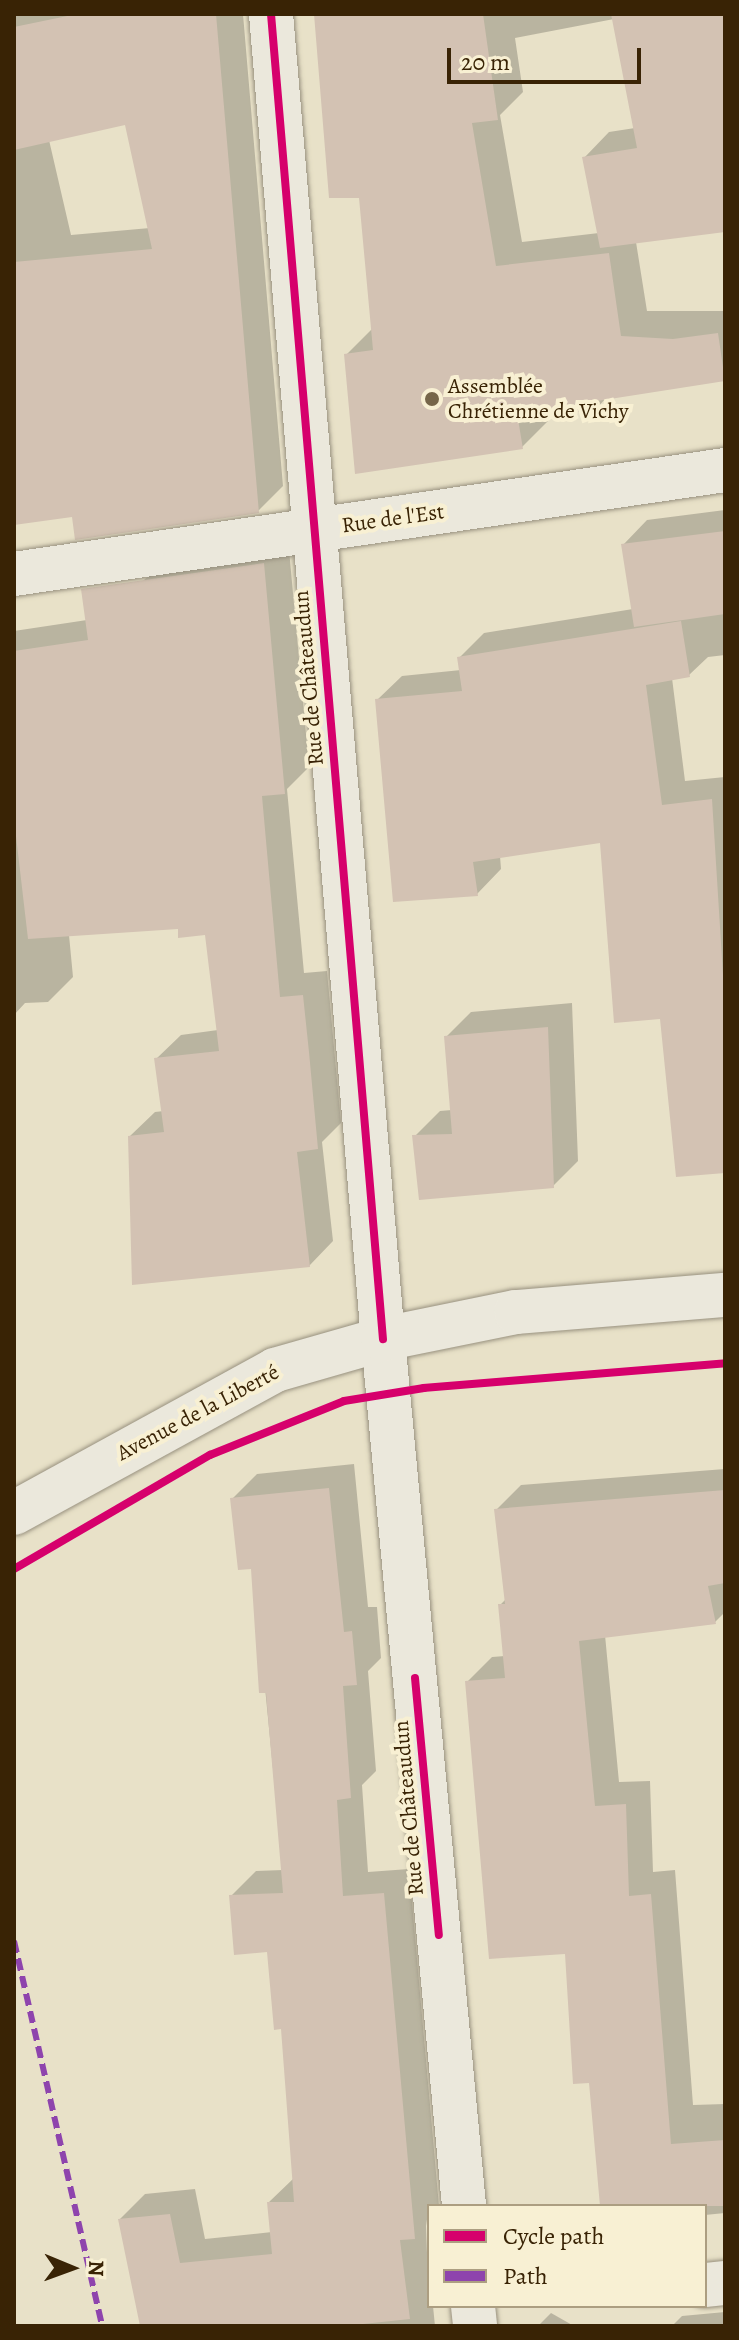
<!DOCTYPE html>
<meta charset="utf-8">
<style>
body{margin:0}
#map{position:relative;width:739px;height:2340px;overflow:hidden;background:#e8e1c8;font-family:Alegreya,serif}
div>[style]{position:absolute}
.shadow>*{inset:0;background:#0003}
.building>*{inset:0;background:#d3c2b3}
.roads{filter:drop-shadow(0 0 2px #98917f) drop-shadow(0 0 2px #98917f)}
.street>*{height:44px;margin:-22px;padding:0 22px;transform-origin:22px;border-radius:22px;background:#ebe8dc}
.quiet>*{height:6px;margin-top:-3px;transform-origin:0;background:repeating-linear-gradient(90deg,#8e44ad 0 12px,transparent 0 18px)}
.cycleway>*{height:8px;margin:-4px;padding:0 4px;transform-origin:4px;border-radius:4px;background:#d6006c}
.dots>*{width:22px;height:22px;translate:-50% -50%;box-sizing:border-box;border:4px solid #f8f0d3;border-radius:50%}
span{translate:-50% -50%;white-space:nowrap;text-align:center;line-height:1.15;-webkit-text-stroke:8px #f8f0d3;paint-order:stroke}
.poi-label{font-size:22px;color:#392305}
.left{translate:0 -50%;text-align:left}
.street-label{font-size:22px;color:#392305}
.frame{position:absolute;inset:0;border:16px solid #392305;pointer-events:none}
.legend{position:absolute;left:427px;top:2204px;width:280px;height:104px;box-sizing:border-box;background:#f8f0d3;border:2px solid #ac9e81;margin:0;padding:10px 14px;list-style:none;font-size:24px;color:#392305}
.legend li{display:flex;align-items:center;gap:16px;height:40px}
.legend b{width:40px;border:2px solid #ac9e81}
.north{position:absolute;left:32px;top:2228px;width:80px;height:80px;-webkit-text-stroke:6px #f8f0d3;paint-order:stroke;rotate:91deg;font-size:22px;font-weight:700;line-height:32px;text-align:center;color:#392305}
.north::after{content:'';display:block;margin:auto;width:28px;height:36px;background:#392305;clip-path:polygon(50% 0,100% 100%,50% 72%,0 100%)}
.scale{position:absolute;left:447px;top:48px;width:194px;height:36px;box-sizing:border-box;border:4px solid #392305;border-top:0;padding-left:10px;font-size:24px;line-height:28px;white-space:nowrap;color:#392305;-webkit-text-stroke:6px #f8f0d3;paint-order:stroke}
</style>
<div id="map">
<div class="shadow">
<i style="clip-path:polygon(evenodd,14px 14px,243px 14px,283px 486px,258px 511px,132px 507px,14px 524px,14px 14px,126px 123px,150px 228px,71px 235px,49px 140px,126px 123px)"></i>
<i style="clip-path:polygon(evenodd,316px 14px,725px 14px,725px 231px,636px 242px,647px 311px,725px 311px,725px 379px,607px 397px,596px 409px,547px 414px,548px 421px,522px 447px,346px 355px,373px 328px,360px 196px,316px 14px,614px 19px,635px 128px,609px 132px,584px 158px,599px 233px,522px 242px,500px 115px,523px 92px,515px 38px,614px 19px)"></i>
<i style="clip-path:polygon(725px 510px,725px 655px,708px 657px,689px 675px,672px 678px,685px 781px,725px 777px,725px 1171px,662px 1017px,602px 841px,500px 856px,501px 869px,477px 894px,377px 700px,402px 676px,461px 670px,459px 658px,484px 633px,633px 609px,623px 545px,647px 520px)"></i>
<i style="clip-path:polygon(288px 539px,309px 767px,287px 789px,304px 973px,327px 971px,341px 1123px,322px 1142px,333px 1241px,309px 1266px,130px 1136px,155px 1112px,164px 1111px,156px 1059px,181px 1035px,218px 1030px,207px 933px,180px 927px,69px 935px,73px 977px,48px 1002px,25px 1003px,14px 1015px,14px 631px,87px 620px,143px 581px,168px 557px)"></i>
<i style="clip-path:polygon(572px 1003px,578px 1161px,553px 1186px,415px 1136px,440px 1111px,452px 1110px,446px 1037px,471px 1012px)"></i>
<i style="clip-path:polygon(354px 1464px,368px 1607px,377px 1607px,381px 1658px,368px 1671px,376px 1771px,362px 1785px,368px 1872px,409px 1869px,439px 2206px,429px 2206px,426px 2226px,429px 2306px,433px 2306px,435px 2326px,141px 2326px,120px 2219px,145px 2194px,195px 2189px,205px 2239px,272px 2232px,269px 2202px,294px 2178px,282px 2027px,268px 1950px,231px 1896px,256px 1871px,283px 1870px,253px 1566px,232px 1499px,257px 1474px)"></i>
<i style="clip-path:polygon(725px 1469px,725px 1612px,715px 1622px,605px 1635px,619px 1782px,650px 1781px,653px 1872px,675px 1870px,693px 2105px,725px 2104px,725px 2213px,705px 2215px,705px 2206px,601px 2206px,591px 2081px,567px 1951px,467px 1682px,492px 1657px,505px 1656px,500px 1605px,506px 1599px,496px 1510px,521px 1485px)"></i>
<i style="clip-path:polygon(725px 2312px,725px 2326px,672px 2326px,682px 2316px)"></i>
<i style="clip-path:polygon(551px 2313px,574px 2326px,538px 2326px)"></i>
</div>
<div class="building">
<i style="clip-path:polygon(77px 14px,216px 14px,259px 513px,75px 540px,72px 517px,14px 525px,14px 262px,152px 249px,125px 125px,14px 150px,14px 27px)"></i>
<i style="clip-path:polygon(314px 14px,483px 14px,498px 120px,472px 123px,496px 266px,609px 253px,621px 336px,673px 339px,718px 333px,725px 381px,597px 401px,597px 410px,518px 419px,523px 449px,355px 474px,344px 354px,373px 350px,359px 198px,329px 198px)"></i>
<i style="clip-path:polygon(611px 14px,725px 14px,725px 232px,600px 248px,582px 157px,637px 148px)"></i>
<i style="clip-path:polygon(725px 531px,725px 614px,634px 627px,621px 544px)"></i>
<i style="clip-path:polygon(264px 563px,285px 794px,262px 796px,280px 997px,303px 995px,309px 1052px,318px 1149px,297px 1152px,310px 1267px,132px 1285px,128px 1136px,164px 1132px,154px 1058px,219px 1051px,205px 935px,178px 938px,178px 929px,28px 939px,14px 819px,14px 651px,88px 640px,81px 589px)"></i>
<i style="clip-path:polygon(681px 621px,690px 677px,646px 685px,662px 805px,712px 799px,725px 1007px,725px 1173px,676px 1177px,660px 1019px,614px 1023px,600px 843px,473px 862px,478px 896px,393px 902px,375px 699px,462px 691px,457px 657px)"></i>
<i style="clip-path:polygon(548px 1027px,554px 1188px,419px 1200px,412px 1135px,452px 1134px,444px 1036px)"></i>
<i style="clip-path:polygon(329px 1488px,344px 1632px,352px 1631px,357px 1685px,343px 1686px,351px 1798px,337px 1800px,343px 1896px,384px 1893px,415px 2239px,400px 2240px,410px 2319px,344px 2326px,140px 2326px,118px 2219px,170px 2214px,180px 2263px,272px 2254px,267px 2202px,294px 2202px,281px 2029px,274px 2030px,267px 1952px,234px 1955px,229px 1895px,283px 1893px,266px 1693px,259px 1693px,251px 1569px,238px 1570px,230px 1498px)"></i>
<i style="clip-path:polygon(725px 1490px,725px 1583px,708px 1586px,716px 1624px,579px 1641px,595px 1806px,626px 1804px,629px 1896px,651px 1894px,671px 2144px,725px 2140px,725px 2206px,600px 2206px,589px 2083px,573px 2084px,565px 1954px,489px 1959px,465px 1681px,505px 1678px,498px 1604px,505px 1604px,494px 1509px)"></i>
</div>
<div class="roads">
<div class="street">
<i style="left:271px;top:14px;width:1330px;rotate:85.17deg"></i>
<i style="left:383px;top:1339px;width:871px;rotate:84.66deg"></i>
<i style="left:14px;top:574px;width:719px;rotate:-8.32deg"></i>
<i style="left:14px;top:1513px;width:298px;rotate:-28.7deg"></i>
<i style="left:275px;top:1370px;width:112px;rotate:-16deg"></i>
<i style="left:383px;top:1339px;width:136px;rotate:-11.5deg"></i>
<i style="left:516px;top:1312px;width:210px;rotate:-4.7deg"></i>
<i style="left:705px;top:2285px;width:20px;rotate:-6deg"></i>
<i style="left:473px;top:2306px;width:20px;rotate:84deg"></i>
</div>
</div>
<div class="quiet">
<i style="left:14px;top:1941px;width:395px;rotate:77.1deg"></i>
</div>
<div class="cycleway">
<i style="left:271px;top:14px;width:1330px;rotate:85.17deg"></i>
<i style="left:14px;top:1569px;width:227px;rotate:-30.2deg"></i>
<i style="left:210px;top:1455px;width:144px;rotate:-21.9deg"></i>
<i style="left:344px;top:1401px;width:81px;rotate:-9.2deg"></i>
<i style="left:424px;top:1388px;width:302px;rotate:-4.7deg"></i>
<i style="left:415px;top:1678px;width:258px;rotate:84.7deg"></i>
</div>
<div class="dots">
<i style="left:432px;top:399px;background:#766649"></i>
</div>
<div class="poi-label">
<span class="left" style="left:448px;top:399px">Assemblée<br>Chrétienne de Vichy</span>
</div>
<div class="street-label">
<span style="left:393px;top:519px;rotate:-8deg">Rue de l'Est</span>
<span style="left:309px;top:678px;rotate:-95deg">Rue de Châteaudun</span>
<span style="left:198px;top:1413px;rotate:-28deg">Avenue de la Liberté</span>
<span style="left:409px;top:1808px;rotate:-95deg">Rue de Châteaudun</span>
</div>
<div class="frame"></div>
<ul class="legend">
<li><b style="height:10px;background:#d6006c"></b>Cycle path</li>
<li><b style="height:10px;background:#8e44ad"></b>Path</li>
</ul>
<div class="north">N</div>
<div class="scale">20 m</div>
</div>
